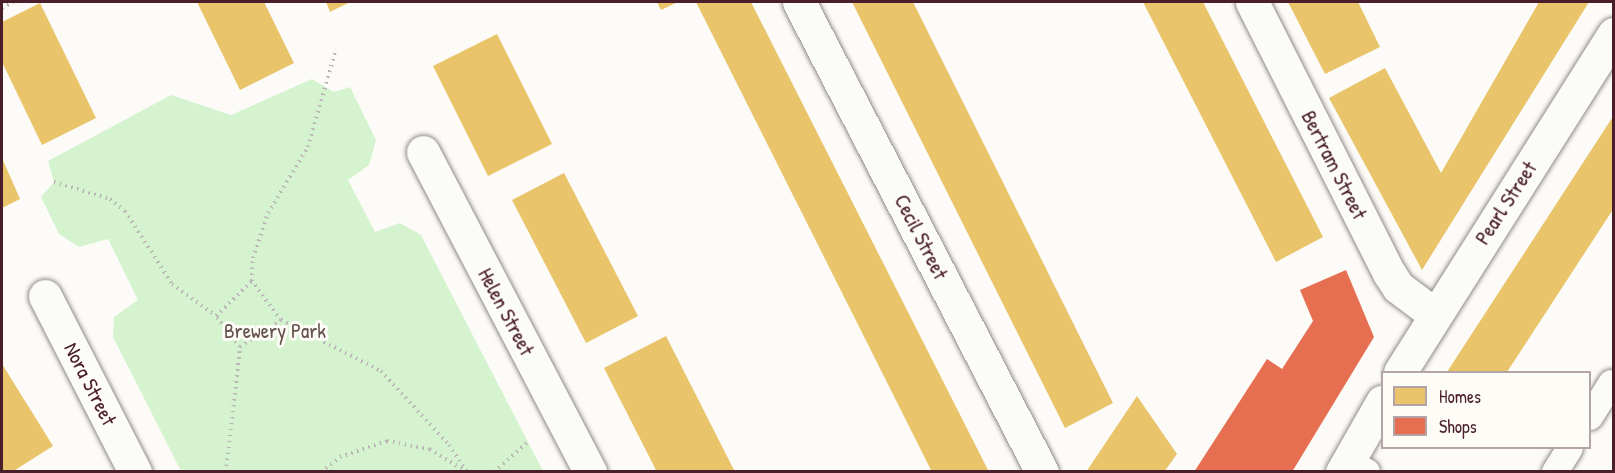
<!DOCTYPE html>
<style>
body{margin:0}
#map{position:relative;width:1615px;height:473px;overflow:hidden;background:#fcfbf8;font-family:"Patrick Hand",sans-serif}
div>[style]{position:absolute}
.green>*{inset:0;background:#d6f3d0}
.homes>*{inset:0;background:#e9c46a}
.shops>*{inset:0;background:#e76f51}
.path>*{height:4px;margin-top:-2px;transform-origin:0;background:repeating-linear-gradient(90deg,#bbb6b6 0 1.5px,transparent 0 6px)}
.roads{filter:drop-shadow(0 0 2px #928a8b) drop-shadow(0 0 2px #928a8b)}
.lane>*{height:26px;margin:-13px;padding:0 13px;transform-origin:13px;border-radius:13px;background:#fbfbf9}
.street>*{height:33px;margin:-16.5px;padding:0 16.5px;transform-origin:16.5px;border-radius:16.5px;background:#fbfbf9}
span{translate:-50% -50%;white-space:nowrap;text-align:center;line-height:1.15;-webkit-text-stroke:6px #fdfcf7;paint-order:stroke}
.street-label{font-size:21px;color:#4a1f2b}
.park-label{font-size:21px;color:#65524c}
.frame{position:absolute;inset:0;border:3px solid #4a1f2b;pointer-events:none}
.legend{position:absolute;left:1381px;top:371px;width:210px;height:78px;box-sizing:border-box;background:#fdfcf7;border:2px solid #b5a4a5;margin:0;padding:8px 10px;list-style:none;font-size:18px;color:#4a1f2b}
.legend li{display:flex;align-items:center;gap:12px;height:30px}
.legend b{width:30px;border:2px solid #b5a4a5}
</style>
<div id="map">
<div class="green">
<i style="clip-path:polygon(312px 79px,334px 92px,350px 87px,376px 140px,369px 165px,348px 180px,375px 232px,400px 223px,421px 235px,543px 471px,181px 471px,113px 337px,114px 317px,138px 300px,108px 239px,79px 247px,59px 234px,41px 197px,54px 182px,48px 161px,171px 95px,231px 115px)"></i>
</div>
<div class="homes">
<i style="clip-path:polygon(197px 2px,264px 2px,294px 63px,240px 90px)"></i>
<i style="clip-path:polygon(326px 2px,350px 2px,330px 12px)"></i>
<i style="clip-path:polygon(657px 2px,678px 2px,661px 10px)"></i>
<i style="clip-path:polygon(696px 2px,751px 2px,989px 472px,932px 472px)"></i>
<i style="clip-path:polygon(852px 2px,913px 2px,1113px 403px,1065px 428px)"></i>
<i style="clip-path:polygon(1143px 2px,1203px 2px,1323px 237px,1276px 262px)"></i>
<i style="clip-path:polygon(1288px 2px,1358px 2px,1380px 47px,1325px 74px)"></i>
<i style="clip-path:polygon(1539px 2px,1589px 2px,1422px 270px,1329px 98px,1385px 68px,1441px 173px)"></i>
<i style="clip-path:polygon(40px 3px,96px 118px,42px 145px,2px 62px,2px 22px)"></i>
<i style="clip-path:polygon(497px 34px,552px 144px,488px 176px,433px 66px)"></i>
<i style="clip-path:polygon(1614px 115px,1614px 208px,1507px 372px,1447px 372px)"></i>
<i style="clip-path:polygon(2px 158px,20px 199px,2px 208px)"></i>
<i style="clip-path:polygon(564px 173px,638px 316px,586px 343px,512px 200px)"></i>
<i style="clip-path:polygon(666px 336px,735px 472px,657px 472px,604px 368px)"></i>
<i style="clip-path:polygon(2px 364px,53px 446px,12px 472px,2px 472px)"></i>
<i style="clip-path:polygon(1137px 396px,1177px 454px,1164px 472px,1086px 472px)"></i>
</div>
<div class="shops">
<i style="clip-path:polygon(1346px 270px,1374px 337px,1292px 472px,1194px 472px,1267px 359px,1282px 369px,1313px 321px,1300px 290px)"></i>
</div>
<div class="path">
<i style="left:2px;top:8px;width:13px;rotate:-29deg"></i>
<i style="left:54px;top:182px;width:59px;rotate:16.9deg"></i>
<i style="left:110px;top:199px;width:19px;rotate:39deg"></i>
<i style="left:125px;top:211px;width:87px;rotate:57.2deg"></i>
<i style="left:172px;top:284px;width:54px;rotate:36deg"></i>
<i style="left:281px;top:320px;width:49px;rotate:-126.6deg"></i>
<i style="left:252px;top:281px;width:23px;rotate:-88deg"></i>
<i style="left:253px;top:258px;width:47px;rotate:-71.6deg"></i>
<i style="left:268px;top:213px;width:77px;rotate:-58.8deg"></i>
<i style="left:308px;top:147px;width:102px;rotate:-74.1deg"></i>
<i style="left:240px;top:347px;width:39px;rotate:-128deg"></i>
<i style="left:216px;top:316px;width:50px;rotate:-44.2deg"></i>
<i style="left:226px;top:472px;width:126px;rotate:-83.6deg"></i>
<i style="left:240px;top:347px;width:49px;rotate:-33.4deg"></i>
<i style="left:281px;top:320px;width:112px;rotate:27deg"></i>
<i style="left:381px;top:371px;width:100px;rotate:47.4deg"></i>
<i style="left:449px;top:445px;width:32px;rotate:56deg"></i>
<i style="left:321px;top:472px;width:24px;rotate:-38deg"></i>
<i style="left:340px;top:457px;width:50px;rotate:-18.8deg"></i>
<i style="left:387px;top:441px;width:44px;rotate:10.5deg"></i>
<i style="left:430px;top:449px;width:40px;rotate:32deg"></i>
<i style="left:494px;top:472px;width:47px;rotate:-41.5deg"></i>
</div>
<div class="roads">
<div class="lane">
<i style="left:1590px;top:417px;width:40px;rotate:-58deg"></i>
<i style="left:1348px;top:461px;width:22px;rotate:30deg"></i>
<i style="left:1555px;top:472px;width:28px;rotate:-58deg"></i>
</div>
<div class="street">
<i style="left:799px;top:2px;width:529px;rotate:62.66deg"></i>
<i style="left:1252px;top:2px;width:304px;rotate:63.2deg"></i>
<i style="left:1389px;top:273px;width:17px;rotate:57deg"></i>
<i style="left:1398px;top:287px;width:45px;rotate:36.9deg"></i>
<i style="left:423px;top:152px;width:361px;rotate:62.4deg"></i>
<i style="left:45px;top:296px;width:198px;rotate:62.9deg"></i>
<i style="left:1400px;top:372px;width:400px;rotate:-57.7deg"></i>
<i style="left:1342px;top:472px;width:81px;rotate:-60.3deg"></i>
</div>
</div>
<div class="street-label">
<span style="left:1334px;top:165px;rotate:63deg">Bertram Street</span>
<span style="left:1506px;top:203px;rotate:-57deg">Pearl Street</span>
<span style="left:921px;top:237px;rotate:63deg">Cecil Street</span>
<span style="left:506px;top:312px;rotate:62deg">Helen Street</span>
<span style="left:90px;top:384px;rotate:63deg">Nora Street</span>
</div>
<div class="park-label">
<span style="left:275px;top:331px">Brewery Park</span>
</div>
<div class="frame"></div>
<ul class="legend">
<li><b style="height:16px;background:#e9c46a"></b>Homes</li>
<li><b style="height:16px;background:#e76f51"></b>Shops</li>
</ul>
</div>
